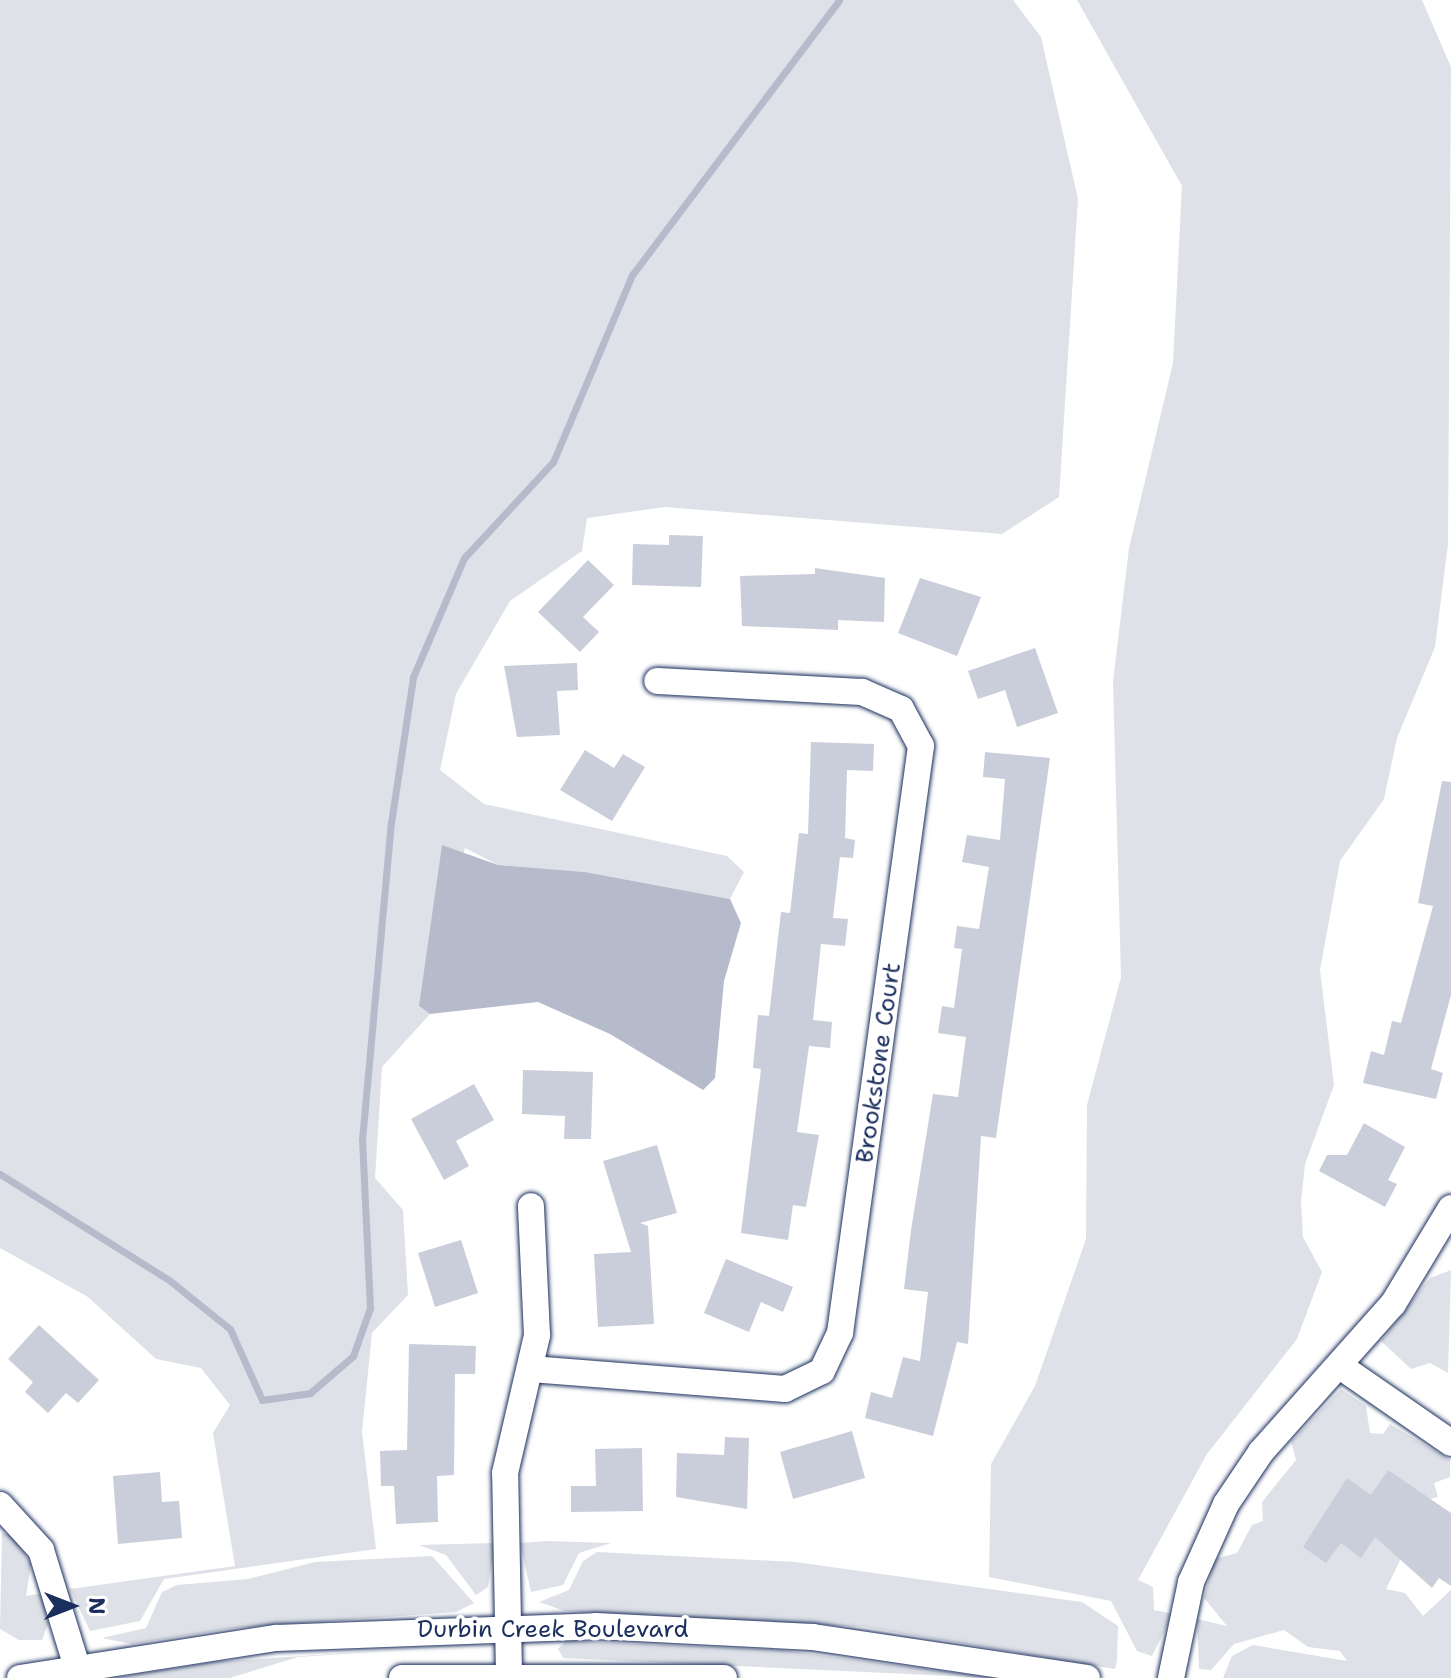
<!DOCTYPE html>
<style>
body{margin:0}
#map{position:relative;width:1451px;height:1678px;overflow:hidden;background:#fff;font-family:"Shantell Sans",sans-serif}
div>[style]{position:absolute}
.green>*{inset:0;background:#dee1e7}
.water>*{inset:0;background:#b5bbca}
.stream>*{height:7px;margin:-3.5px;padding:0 3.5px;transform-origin:3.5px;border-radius:3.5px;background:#b5bbca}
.building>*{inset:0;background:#caceda}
.roads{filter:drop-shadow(0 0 2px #1b2f5e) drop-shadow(0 0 2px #1b2f5e)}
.minor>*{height:26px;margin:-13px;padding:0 13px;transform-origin:13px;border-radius:13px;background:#fff}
span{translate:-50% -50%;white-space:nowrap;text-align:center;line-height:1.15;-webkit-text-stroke:7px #fff;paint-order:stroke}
.street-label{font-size:24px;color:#1b2f5e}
.north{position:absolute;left:32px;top:1566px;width:80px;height:80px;-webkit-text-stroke:6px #fff;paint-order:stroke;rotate:90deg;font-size:22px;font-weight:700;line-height:32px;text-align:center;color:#1b2f5e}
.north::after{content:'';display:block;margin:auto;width:28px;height:36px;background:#1b2f5e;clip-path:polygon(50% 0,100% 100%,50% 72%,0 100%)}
</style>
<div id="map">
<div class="green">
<i style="clip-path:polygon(0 0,1013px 0,1041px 37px,1078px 199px,1059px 497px,1002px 534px,665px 507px,587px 518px,582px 551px,510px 601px,456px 694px,440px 770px,484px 804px,727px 856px,744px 872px,730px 899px,585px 872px,498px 865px,465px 848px,419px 1006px,430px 1014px,382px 1067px,375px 1178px,403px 1210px,408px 1295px,372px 1333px,362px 1432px,376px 1549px,164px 1579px,140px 1621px,90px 1631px,70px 1589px,235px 1566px,213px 1433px,230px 1405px,201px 1368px,156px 1359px,88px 1297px,0 1248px)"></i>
<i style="clip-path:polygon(1077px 0,1422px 0,1451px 67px,1448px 544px,1435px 647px,1397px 738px,1384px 799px,1340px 861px,1320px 970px,1334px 1085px,1305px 1164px,1301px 1202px,1303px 1237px,1322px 1272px,1297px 1339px,1207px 1454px,1138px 1580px,1153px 1587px,1154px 1610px,1173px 1614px,1152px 1656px,1137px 1651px,1111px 1601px,989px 1577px,991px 1464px,1035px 1386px,1086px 1239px,1087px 1105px,1121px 977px,1113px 682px,1129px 548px,1173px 363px,1182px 186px)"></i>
<i style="clip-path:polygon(1451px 1270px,1448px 1373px,1430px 1363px,1411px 1369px,1381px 1341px,1430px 1278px)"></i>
<i style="clip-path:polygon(1341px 1389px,1366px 1406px,1370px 1433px,1383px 1434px,1390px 1424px,1450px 1460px,1450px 1477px,1434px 1483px,1438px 1497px,1430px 1499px,1386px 1589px,1405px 1593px,1423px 1616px,1451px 1590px,1451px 1678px,1223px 1678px,1232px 1656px,1253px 1645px,1347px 1661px,1340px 1651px,1308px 1647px,1284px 1630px,1234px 1644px,1211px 1670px,1199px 1669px,1197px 1619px,1227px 1626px,1204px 1598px,1215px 1559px,1237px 1553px,1252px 1525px,1263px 1521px,1262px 1502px,1296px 1460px,1291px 1442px)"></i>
<i style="clip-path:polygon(2px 1533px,13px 1535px,31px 1564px,26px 1596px,45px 1593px,49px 1621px,42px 1640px,19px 1640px,0 1629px)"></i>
<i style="clip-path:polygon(495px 1543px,488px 1587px,476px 1595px,446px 1555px,419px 1545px)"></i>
<i style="clip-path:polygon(520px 1543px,548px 1541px,611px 1543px,579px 1553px,563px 1585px,531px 1592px)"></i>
<i style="clip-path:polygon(597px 1552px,795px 1562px,1082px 1602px,1118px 1626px,1117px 1660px,1115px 1669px,864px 1627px,565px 1611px,539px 1602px,569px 1590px,583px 1561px)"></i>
<i style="clip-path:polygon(432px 1556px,474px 1603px,456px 1612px,235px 1628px,132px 1644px,102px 1638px,146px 1628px,162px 1592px,177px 1585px,248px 1579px,315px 1562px)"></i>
<i style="clip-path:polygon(566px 1641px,781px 1650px,995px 1678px,563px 1658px,558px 1649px)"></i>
<i style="clip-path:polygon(457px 1646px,298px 1657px,230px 1678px,114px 1678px,212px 1662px)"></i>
</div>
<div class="water">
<i style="clip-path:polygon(442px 845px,498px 865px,585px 872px,730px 899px,741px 923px,724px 981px,715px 1078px,703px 1090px,610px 1034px,538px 1002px,430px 1014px,419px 1006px)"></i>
</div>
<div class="stream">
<i style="left:0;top:1174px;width:199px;rotate:32.1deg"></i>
<i style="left:169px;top:1280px;width:78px;rotate:38.8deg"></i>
<i style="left:230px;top:1329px;width:78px;rotate:65.7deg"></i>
<i style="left:262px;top:1400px;width:49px;rotate:-8.3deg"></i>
<i style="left:310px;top:1393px;width:57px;rotate:-40.7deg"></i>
<i style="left:353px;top:1356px;width:51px;rotate:-70.5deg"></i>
<i style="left:370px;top:1308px;width:168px;rotate:-92.7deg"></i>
<i style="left:362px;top:1140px;width:318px;rotate:-84.8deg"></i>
<i style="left:391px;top:823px;width:148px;rotate:-81.4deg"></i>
<i style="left:413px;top:677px;width:129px;rotate:-66.8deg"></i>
<i style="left:464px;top:558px;width:131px;rotate:-47.2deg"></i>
<i style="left:553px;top:462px;width:203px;rotate:-67.1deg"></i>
<i style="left:632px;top:275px;width:344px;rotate:-53deg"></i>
</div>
<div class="building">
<i style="clip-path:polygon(669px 535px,703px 536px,701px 587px,632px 585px,633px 544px,669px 545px)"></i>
<i style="clip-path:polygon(588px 560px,614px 585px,583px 617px,599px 632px,580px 652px,538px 612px)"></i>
<i style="clip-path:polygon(815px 568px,885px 578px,884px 622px,838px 620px,838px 630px,742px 626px,740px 576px,815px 574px)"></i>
<i style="clip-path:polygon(920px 578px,981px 597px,957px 656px,898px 633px)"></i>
<i style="clip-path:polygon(1035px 648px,1058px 713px,1017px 727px,1005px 690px,978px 699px,968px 671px)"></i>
<i style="clip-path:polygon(577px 663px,578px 690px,557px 691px,560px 735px,517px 737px,504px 666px)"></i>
<i style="clip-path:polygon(811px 742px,874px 744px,873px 771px,847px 770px,845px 838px,855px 840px,853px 858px,840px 857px,833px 918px,848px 919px,845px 946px,821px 944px,813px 1020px,832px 1022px,830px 1048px,809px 1046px,797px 1132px,819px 1135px,806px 1207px,793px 1205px,788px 1240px,741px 1233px,761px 1069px,753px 1068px,758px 1015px,769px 1016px,781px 912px,790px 913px,799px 833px,808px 834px)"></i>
<i style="clip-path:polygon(585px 750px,614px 768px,623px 754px,645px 767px,612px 821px,560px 790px)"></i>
<i style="clip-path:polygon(985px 752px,1050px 758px,996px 1138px,981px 1136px,968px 1344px,957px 1342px,933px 1436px,865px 1418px,871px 1392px,892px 1398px,903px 1357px,920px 1361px,928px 1292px,904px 1289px,911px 1230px,933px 1094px,958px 1097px,966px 1037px,938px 1033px,942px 1006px,954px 1008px,962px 949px,954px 948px,957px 926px,979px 929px,989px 867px,962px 862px,967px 835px,1000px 840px,1005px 779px,983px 777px)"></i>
<i style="clip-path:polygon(1442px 781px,1451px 782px,1451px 995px,1431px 1069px,1443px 1073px,1436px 1099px,1363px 1083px,1371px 1051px,1384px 1055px,1392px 1021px,1401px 1023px,1433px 906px,1418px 903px)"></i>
<i style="clip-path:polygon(523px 1070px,593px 1072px,591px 1139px,564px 1139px,565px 1116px,522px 1114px)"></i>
<i style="clip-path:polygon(474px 1084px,494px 1120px,456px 1141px,469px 1166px,444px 1180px,411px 1119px)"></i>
<i style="clip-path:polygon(1364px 1123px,1405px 1147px,1388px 1180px,1397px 1184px,1385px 1207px,1319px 1171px,1327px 1155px,1347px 1155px)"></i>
<i style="clip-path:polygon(657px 1145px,677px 1213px,640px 1223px,648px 1226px,654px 1324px,598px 1327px,594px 1254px,631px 1252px,603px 1161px)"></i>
<i style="clip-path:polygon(461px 1240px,478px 1293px,435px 1307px,418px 1253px)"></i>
<i style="clip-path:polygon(726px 1259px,793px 1287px,783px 1312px,761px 1302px,749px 1332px,704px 1313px)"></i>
<i style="clip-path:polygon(39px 1325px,99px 1380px,78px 1403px,66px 1393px,48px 1413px,25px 1392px,33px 1382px,8px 1359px)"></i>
<i style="clip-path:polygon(409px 1344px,476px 1346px,475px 1374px,455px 1374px,454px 1475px,437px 1476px,438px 1522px,396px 1524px,394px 1486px,381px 1486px,380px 1451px,407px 1450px)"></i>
<i style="clip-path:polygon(852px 1431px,865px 1478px,793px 1499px,780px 1452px)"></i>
<i style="clip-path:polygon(725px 1437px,749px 1438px,747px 1509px,676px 1497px,677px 1453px,724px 1455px)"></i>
<i style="clip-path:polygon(642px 1448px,643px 1511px,571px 1512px,571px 1486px,596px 1486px,595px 1449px)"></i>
<i style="clip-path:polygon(1388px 1470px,1451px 1513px,1451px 1586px,1439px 1578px,1432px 1588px,1375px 1537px,1361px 1558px,1341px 1543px,1326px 1563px,1303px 1547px,1347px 1478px,1371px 1495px)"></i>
<i style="clip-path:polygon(160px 1472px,162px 1502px,179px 1501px,182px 1538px,118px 1544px,113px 1476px)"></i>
</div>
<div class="roads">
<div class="minor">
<i style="left:1340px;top:1366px;width:135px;rotate:34.7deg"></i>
<i style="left:531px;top:1369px;width:255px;rotate:4.5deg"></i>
<i style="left:785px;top:1389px;width:41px;rotate:-25.9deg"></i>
<i style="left:822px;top:1371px;width:42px;rotate:-64.7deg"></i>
<i style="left:840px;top:1333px;width:593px;rotate:-82.14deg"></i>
<i style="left:921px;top:746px;width:42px;rotate:-118.4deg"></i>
<i style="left:901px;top:709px;width:43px;rotate:-156.4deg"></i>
<i style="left:862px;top:692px;width:205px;rotate:-176.9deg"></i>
<i style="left:0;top:1505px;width:61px;rotate:47.7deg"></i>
<i style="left:41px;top:1550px;width:122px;rotate:72.9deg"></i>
<i style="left:509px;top:1674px;width:201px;rotate:-91.1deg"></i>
<i style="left:505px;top:1473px;width:142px;rotate:-76.9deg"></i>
<i style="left:537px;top:1335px;width:129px;rotate:-92.7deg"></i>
<i style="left:20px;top:1678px;width:259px;rotate:-8.9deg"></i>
<i style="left:276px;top:1638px;width:320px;rotate:-2.1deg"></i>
<i style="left:596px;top:1626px;width:217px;rotate:2.9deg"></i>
<i style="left:813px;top:1637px;width:277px;rotate:8.5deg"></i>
<i style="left:402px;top:1678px;width:322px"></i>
<i style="left:1171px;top:1678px;width:98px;rotate:-78.2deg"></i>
<i style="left:1191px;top:1582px;width:85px;rotate:-65.8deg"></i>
<i style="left:1226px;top:1504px;width:63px;rotate:-56.1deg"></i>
<i style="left:1261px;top:1452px;width:198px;rotate:-48.3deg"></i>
<i style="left:1393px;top:1304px;width:112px;rotate:-58.9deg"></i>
</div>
</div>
<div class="street-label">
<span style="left:879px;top:1063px;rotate:-82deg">Brookstone Court</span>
<span style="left:553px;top:1630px">Durbin Creek Boulevard</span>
</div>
<div class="north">N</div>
</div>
